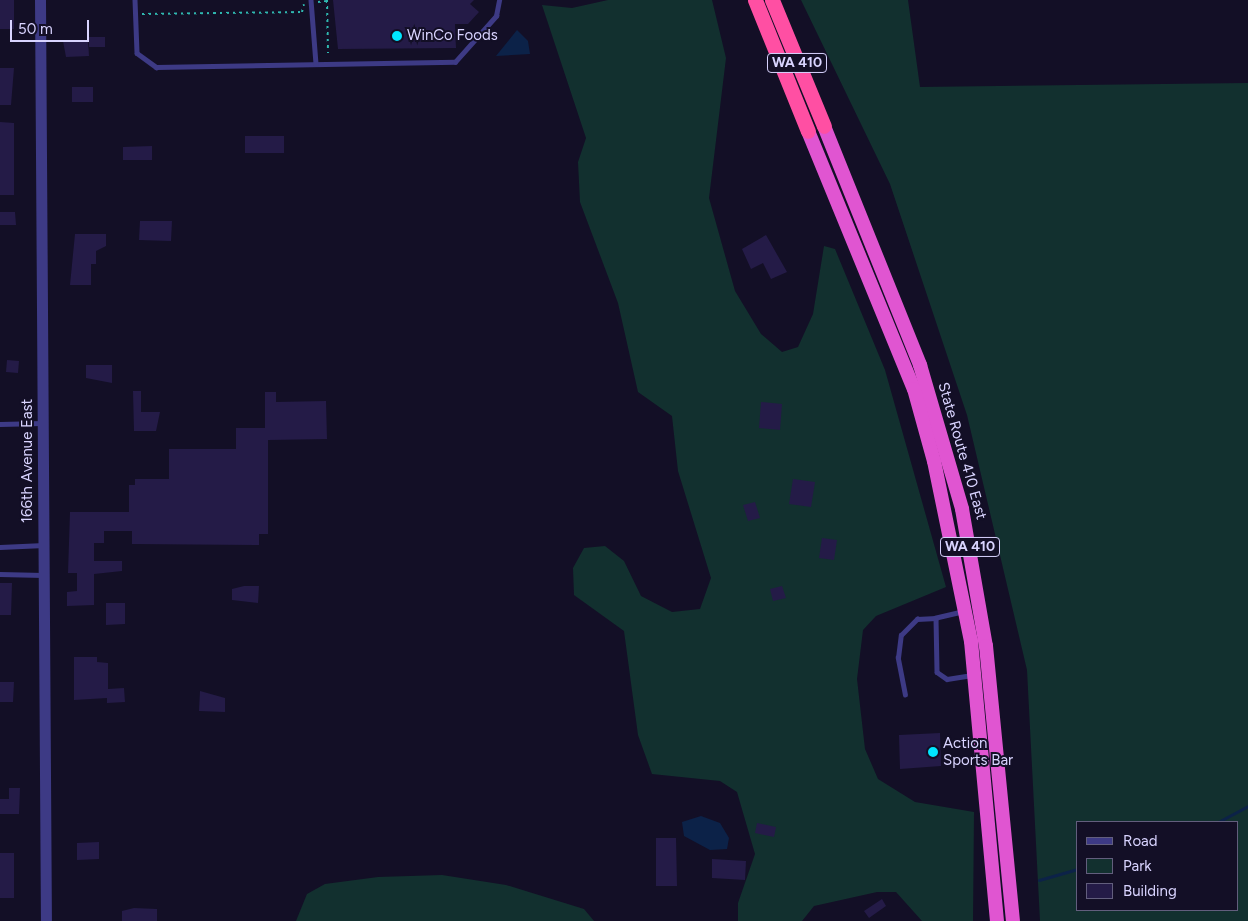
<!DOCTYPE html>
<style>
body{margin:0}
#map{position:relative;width:1248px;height:921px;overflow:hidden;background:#130f26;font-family:Figtree,sans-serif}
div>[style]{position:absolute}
.green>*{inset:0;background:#12302f}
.water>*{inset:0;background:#0c2248}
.stream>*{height:3px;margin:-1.5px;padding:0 1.5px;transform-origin:1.5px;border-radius:1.5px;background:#0c2248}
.building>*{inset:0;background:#241b47}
.path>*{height:2px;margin-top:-1px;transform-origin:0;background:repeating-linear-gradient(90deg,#2fb8b0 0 2.5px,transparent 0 6.5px)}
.service>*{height:4.5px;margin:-2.25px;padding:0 2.25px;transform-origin:2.25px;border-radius:2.25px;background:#3d3a85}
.tertiary>*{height:11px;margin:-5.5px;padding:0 5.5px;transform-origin:5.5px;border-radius:5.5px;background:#3d3a85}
.trunk>*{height:14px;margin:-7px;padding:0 7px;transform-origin:7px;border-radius:7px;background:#e055d1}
.motorway>*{height:15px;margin:-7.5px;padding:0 7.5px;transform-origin:7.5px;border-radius:7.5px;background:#ff4fa3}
.dots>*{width:14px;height:14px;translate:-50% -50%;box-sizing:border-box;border:2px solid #130f26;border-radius:50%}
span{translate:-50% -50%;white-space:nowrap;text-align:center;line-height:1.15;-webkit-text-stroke:4px #130f26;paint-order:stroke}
.shield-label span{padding:1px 4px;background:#130f26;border:1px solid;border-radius:4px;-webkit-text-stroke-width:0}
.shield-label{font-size:14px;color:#d9d4ff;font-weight:700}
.poi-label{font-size:15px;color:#d9d4ff}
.left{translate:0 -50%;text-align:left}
.street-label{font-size:15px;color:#d9d4ff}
.legend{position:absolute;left:1076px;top:821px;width:162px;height:90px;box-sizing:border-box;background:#130f26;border:1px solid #625e7d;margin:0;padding:6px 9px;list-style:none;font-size:15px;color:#d9d4ff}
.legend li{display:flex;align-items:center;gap:10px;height:25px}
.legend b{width:25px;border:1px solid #625e7d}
.scale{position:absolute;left:10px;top:20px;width:79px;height:22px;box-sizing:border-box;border:2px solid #d9d4ff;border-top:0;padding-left:6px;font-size:15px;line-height:18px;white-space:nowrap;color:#d9d4ff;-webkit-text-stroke:4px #130f26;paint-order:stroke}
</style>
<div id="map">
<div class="green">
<i style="clip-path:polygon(608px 0,712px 0,726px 58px,709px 198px,735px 291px,761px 334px,782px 352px,798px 347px,813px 314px,824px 246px,835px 249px,885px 370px,946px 587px,876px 616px,863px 630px,857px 679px,865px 749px,878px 779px,915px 802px,974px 812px,973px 921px,922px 921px,896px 892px,877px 892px,814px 906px,802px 921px,738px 921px,738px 903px,755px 854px,737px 792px,720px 781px,652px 774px,638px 735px,624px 631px,574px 595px,573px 568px,584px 548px,605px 546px,624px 561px,641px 596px,672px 612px,700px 609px,711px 578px,678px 471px,672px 416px,638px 392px,618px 303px,580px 202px,578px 162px,586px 138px,542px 5px,572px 8px)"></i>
<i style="clip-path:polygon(evenodd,801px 0,908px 0,920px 87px,1248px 83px,1248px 921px,1040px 921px,1027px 670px,967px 415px,890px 184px,801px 0,1077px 822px,1237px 822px,1237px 910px,1077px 910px,1077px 822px)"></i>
<i style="clip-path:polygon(442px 875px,506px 885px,584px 909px,594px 921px,296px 921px,307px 894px,325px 884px,378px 877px)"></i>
</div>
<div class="water">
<i style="clip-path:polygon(517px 30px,528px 41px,530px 54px,496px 56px)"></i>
<i style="clip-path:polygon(701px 816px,720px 823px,729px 838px,727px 849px,710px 850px,684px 836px,682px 822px)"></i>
</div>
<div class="stream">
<i style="left:1218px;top:822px;width:34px;rotate:-28deg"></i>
<i style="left:1039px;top:880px;width:40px;rotate:-16deg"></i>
</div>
<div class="building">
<i style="clip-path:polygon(0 0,14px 0,14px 29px,0 29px)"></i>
<i style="clip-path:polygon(333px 0,474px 0,470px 4px,479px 12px,468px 24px,455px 24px,456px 48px,338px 49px)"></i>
<i style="clip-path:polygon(89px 37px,105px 37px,105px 47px,89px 47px)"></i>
<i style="clip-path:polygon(63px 41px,88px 41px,89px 56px,66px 57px)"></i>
<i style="clip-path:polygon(0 68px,14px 68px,11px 105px,0 105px)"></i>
<i style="clip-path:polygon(72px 87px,93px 87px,93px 102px,72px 102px)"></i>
<i style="clip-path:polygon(0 122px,14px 123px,14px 195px,0 195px)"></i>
<i style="clip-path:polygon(245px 136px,284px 136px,284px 153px,245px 153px)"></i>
<i style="clip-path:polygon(152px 146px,152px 160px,123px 160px,123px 147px)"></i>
<i style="clip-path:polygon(0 212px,15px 212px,16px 225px,0 225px)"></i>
<i style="clip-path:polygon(140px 221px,172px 221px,171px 241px,139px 240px)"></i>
<i style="clip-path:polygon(75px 234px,106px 234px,106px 246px,96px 251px,96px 264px,91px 264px,91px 285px,70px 285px)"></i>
<i style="clip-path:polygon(766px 235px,787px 272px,771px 279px,763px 263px,751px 269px,742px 249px)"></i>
<i style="clip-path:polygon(7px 360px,19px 361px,18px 373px,6px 372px)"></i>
<i style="clip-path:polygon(86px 365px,112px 365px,112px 383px,86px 378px)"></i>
<i style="clip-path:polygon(133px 391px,141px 391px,141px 412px,160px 412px,156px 431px,134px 431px)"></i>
<i style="clip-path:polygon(265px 392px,276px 392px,276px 402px,326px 401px,327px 439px,268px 440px,268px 534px,259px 534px,259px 545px,132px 544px,132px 531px,104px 531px,104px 543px,94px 543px,94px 561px,122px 561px,122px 571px,94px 574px,94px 605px,67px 606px,67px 592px,77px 591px,77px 573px,68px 573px,70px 512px,129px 512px,129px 485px,135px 485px,135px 479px,169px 479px,169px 449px,236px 449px,236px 428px,265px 428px)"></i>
<i style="clip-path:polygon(761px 402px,782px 404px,780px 430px,759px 428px)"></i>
<i style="clip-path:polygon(793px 479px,815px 482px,811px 507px,789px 504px)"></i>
<i style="clip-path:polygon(755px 502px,760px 518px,748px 521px,743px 505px)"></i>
<i style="clip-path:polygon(822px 538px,837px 540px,834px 560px,819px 558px)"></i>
<i style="clip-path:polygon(0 583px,12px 583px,11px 615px,0 615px)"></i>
<i style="clip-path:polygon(244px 586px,259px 586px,258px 603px,232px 600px,232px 589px)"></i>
<i style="clip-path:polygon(782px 586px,786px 598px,773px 601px,770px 589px)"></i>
<i style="clip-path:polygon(106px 603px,125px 603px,125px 624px,106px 625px)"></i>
<i style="clip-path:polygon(74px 657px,97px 657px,97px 662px,108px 663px,108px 689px,124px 688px,125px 702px,107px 703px,107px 698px,74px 700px)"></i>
<i style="clip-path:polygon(0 682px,14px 682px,13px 702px,0 702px)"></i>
<i style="clip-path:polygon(200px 691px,225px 698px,225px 712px,199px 711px)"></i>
<i style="clip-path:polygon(940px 733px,941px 766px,900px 769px,899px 735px)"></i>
<i style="clip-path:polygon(9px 788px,20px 788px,19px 814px,0 814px,0 799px,9px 799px)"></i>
<i style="clip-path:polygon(757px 823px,776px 827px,774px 837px,755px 833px)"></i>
<i style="clip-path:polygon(656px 838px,676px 838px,677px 886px,656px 886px)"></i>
<i style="clip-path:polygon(99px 842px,99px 859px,77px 860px,77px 843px)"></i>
<i style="clip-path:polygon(0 853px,14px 853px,14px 898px,0 898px)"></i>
<i style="clip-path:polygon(712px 859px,746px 861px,745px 880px,712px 878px)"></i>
<i style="clip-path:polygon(882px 899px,886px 906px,869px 918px,864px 911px)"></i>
<i style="clip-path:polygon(134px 908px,157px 909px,157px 921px,122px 921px,122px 911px)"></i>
</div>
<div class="path">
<i style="left:327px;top:0;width:53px;rotate:88.9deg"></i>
<i style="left:318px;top:2px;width:9px;rotate:-6deg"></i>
<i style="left:142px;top:14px;width:160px;rotate:-0.7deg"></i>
<i style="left:302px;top:12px;width:8px;rotate:-76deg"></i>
</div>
<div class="service">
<i style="left:135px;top:0;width:53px;rotate:87.8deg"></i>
<i style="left:137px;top:53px;width:24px;rotate:36deg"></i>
<i style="left:156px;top:67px;width:299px;rotate:-1deg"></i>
<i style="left:455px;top:62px;width:62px;rotate:-48.3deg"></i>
<i style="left:496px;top:16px;width:16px;rotate:-79deg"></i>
<i style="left:311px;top:0;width:64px;rotate:85.5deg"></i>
<i style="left:0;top:424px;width:42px;rotate:-1.4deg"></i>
<i style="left:0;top:547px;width:44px;rotate:-2.6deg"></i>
<i style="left:0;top:574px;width:43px;rotate:1.3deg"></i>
<i style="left:962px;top:612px;width:27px;rotate:167deg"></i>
<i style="left:936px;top:618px;width:54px;rotate:88.9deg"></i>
<i style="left:937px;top:672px;width:12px;rotate:35deg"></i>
<i style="left:947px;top:679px;width:25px;rotate:-9deg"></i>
<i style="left:905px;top:695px;width:38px;rotate:-101deg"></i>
<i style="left:898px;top:658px;width:23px;rotate:-83deg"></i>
<i style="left:901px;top:635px;width:23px;rotate:-45deg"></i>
<i style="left:917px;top:619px;width:19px;rotate:-3deg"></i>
</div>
<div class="tertiary">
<i style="left:40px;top:0;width:921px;rotate:89.63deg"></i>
</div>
<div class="trunk">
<i style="left:824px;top:126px;width:258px;rotate:68.1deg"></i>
<i style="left:920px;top:365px;width:150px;rotate:73.7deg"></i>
<i style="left:962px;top:509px;width:139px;rotate:80.1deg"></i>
<i style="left:986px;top:646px;width:276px;rotate:84.4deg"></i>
<i style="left:808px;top:131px;width:279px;rotate:67.7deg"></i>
<i style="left:914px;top:389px;width:75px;rotate:74.5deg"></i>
<i style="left:934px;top:461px;width:184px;rotate:78.4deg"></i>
<i style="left:971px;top:641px;width:281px;rotate:84.7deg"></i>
</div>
<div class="motorway">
<i style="left:755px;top:0;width:141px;rotate:68deg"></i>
<i style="left:772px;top:0;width:136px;rotate:67.6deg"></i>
</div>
<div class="dots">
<i style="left:397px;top:36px;background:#00e5ff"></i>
<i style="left:933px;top:752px;background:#00e5ff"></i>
</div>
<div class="shield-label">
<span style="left:797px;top:63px">WA 410</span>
<span style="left:970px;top:547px">WA 410</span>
</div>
<div class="poi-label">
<span class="left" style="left:407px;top:36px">WinCo Foods</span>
<span class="left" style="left:943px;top:752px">Action<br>Sports Bar</span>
</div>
<div class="street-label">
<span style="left:962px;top:451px;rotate:74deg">State Route 410 East</span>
<span style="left:28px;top:461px;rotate:-90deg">166th Avenue East</span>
</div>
<ul class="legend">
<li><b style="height:6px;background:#3d3a85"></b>Road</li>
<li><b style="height:14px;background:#12302f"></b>Park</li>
<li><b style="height:14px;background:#241b47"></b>Building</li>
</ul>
<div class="scale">50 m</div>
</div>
